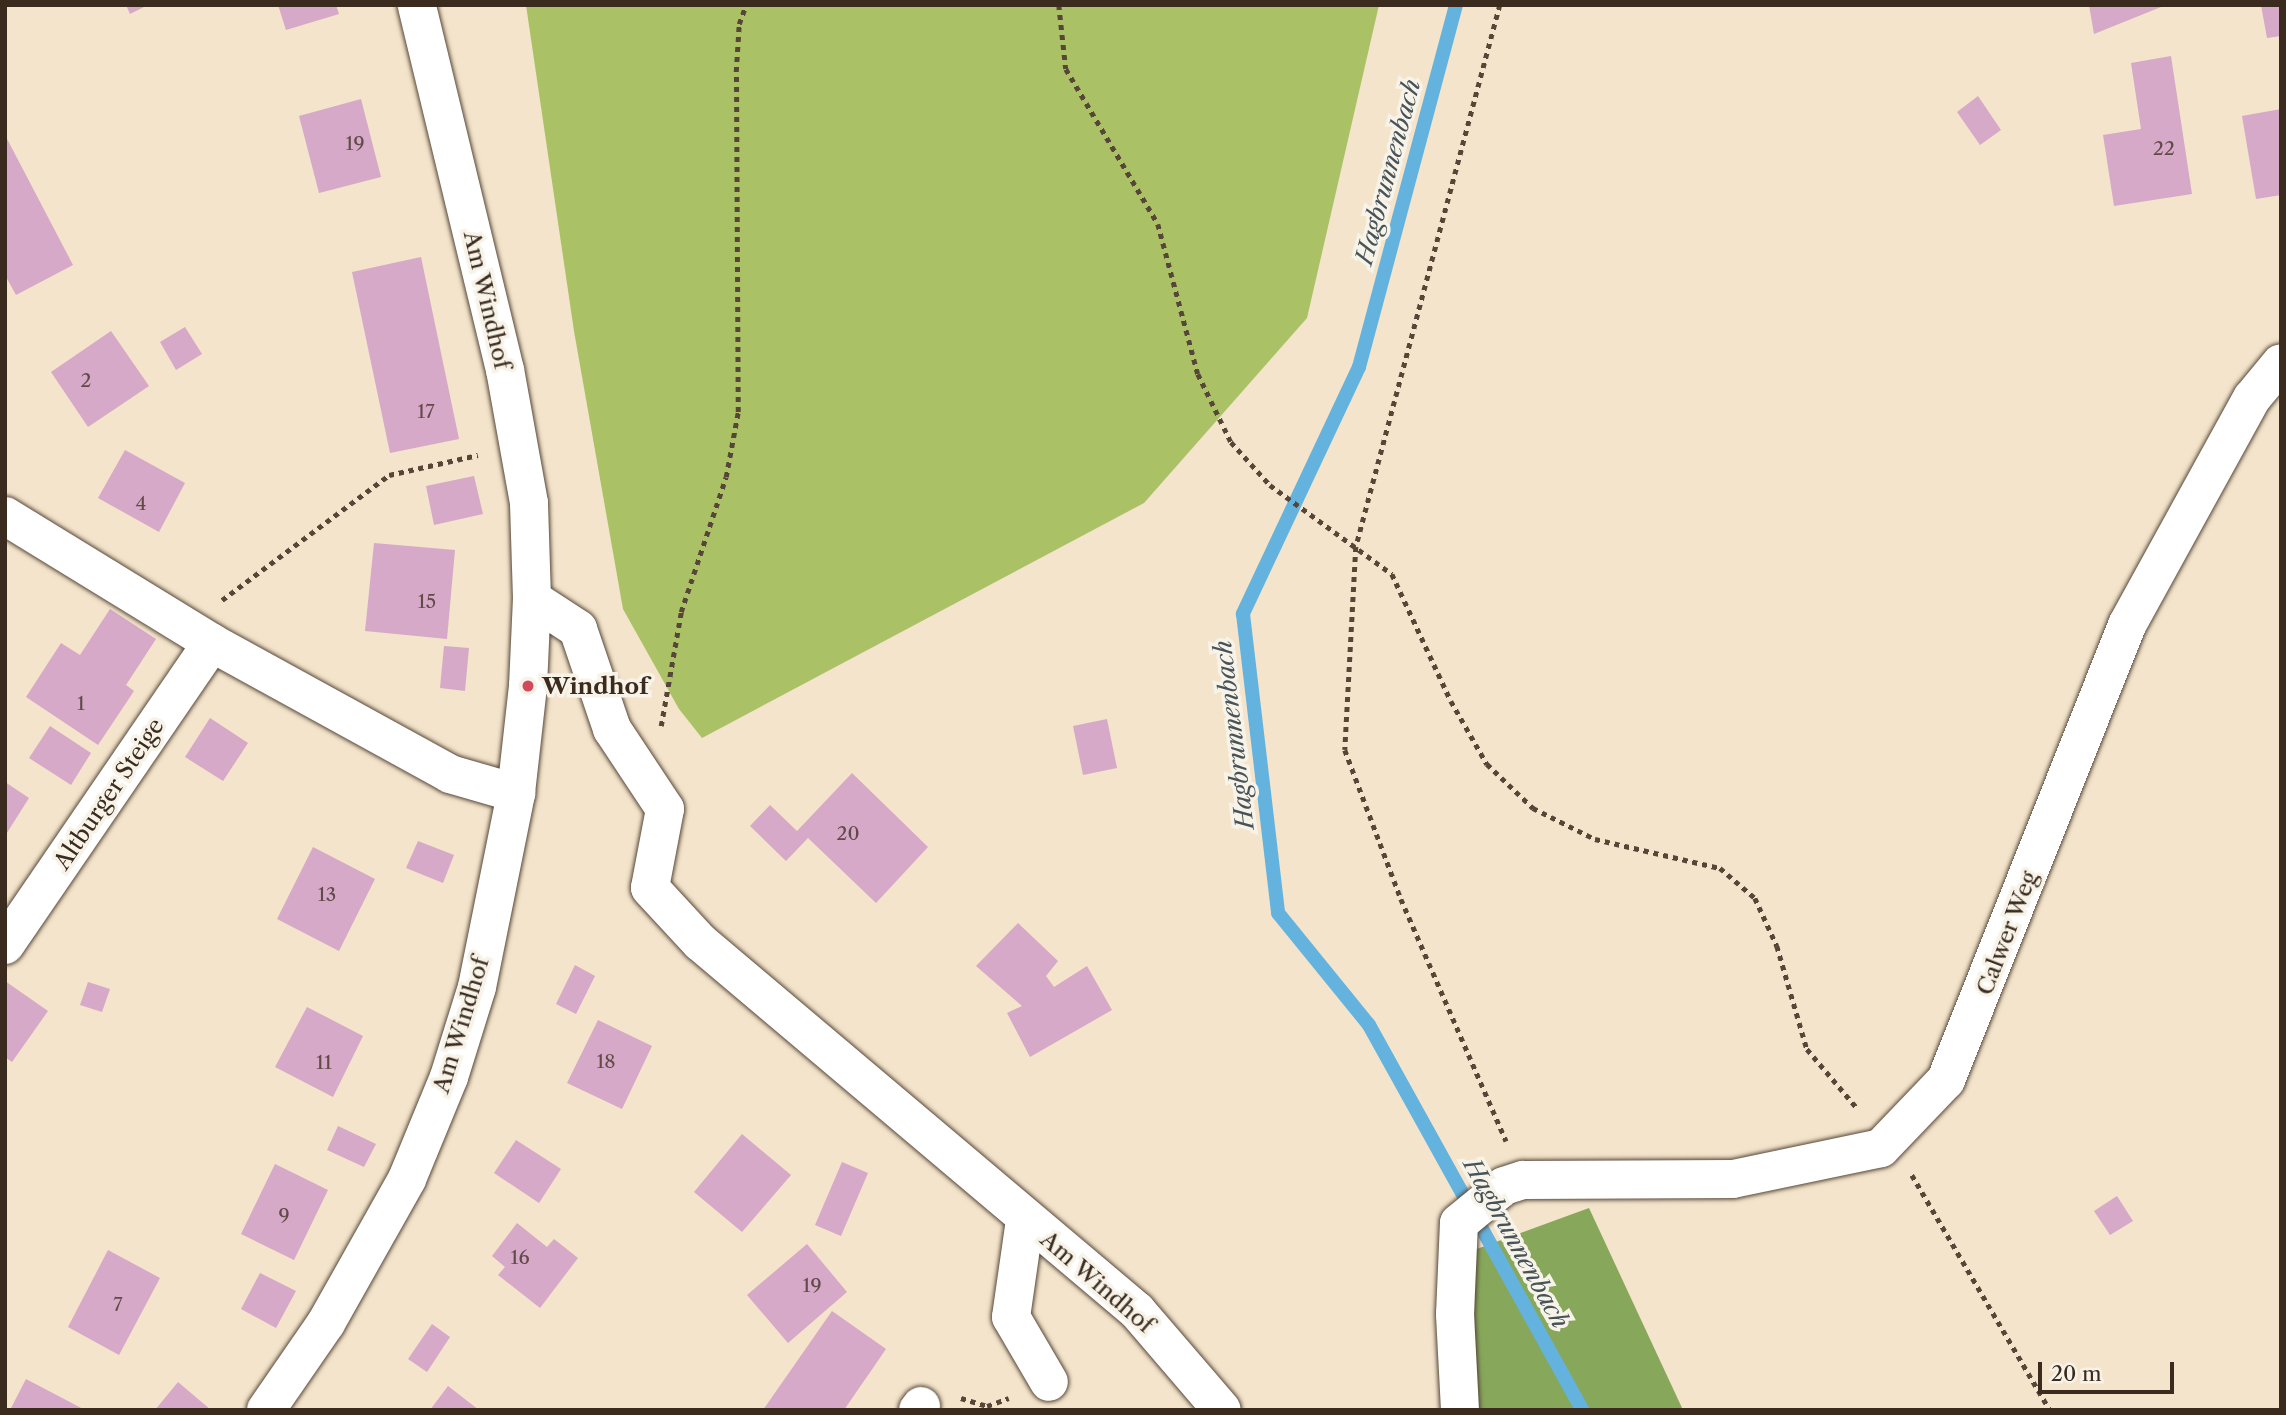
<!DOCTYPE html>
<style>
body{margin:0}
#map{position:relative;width:2286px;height:1415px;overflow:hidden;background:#f3e4cb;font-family:"Libre Caslon Text",serif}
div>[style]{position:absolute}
.green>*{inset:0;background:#aac166}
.forest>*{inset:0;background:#87a75b}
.stream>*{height:14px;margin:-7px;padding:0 7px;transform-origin:7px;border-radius:7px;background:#64b3de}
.building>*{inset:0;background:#d5a9c7}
.path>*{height:4.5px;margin-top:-2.25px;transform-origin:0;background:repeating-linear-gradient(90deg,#574638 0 5px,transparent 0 10px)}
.roads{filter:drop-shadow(0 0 2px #574638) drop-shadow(0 0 2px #574638)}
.minor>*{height:38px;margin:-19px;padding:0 19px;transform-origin:19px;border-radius:19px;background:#fff}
.dots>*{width:19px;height:19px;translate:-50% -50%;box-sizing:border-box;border:4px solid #f7f3e8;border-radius:50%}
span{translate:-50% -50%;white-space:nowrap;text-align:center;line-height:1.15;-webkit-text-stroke:7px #f7f3e8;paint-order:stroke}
.number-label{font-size:19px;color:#624a48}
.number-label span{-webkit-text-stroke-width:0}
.street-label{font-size:23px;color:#3b2a1e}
.poi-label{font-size:23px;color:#3b2a1e;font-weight:700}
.left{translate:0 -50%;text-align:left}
.water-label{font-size:24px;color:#475358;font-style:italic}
.frame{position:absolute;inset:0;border:7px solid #3b2a1e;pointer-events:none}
.scale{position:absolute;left:2038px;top:1362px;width:136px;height:32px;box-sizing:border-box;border:4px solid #3b2a1e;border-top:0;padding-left:9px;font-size:21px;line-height:24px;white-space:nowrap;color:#3b2a1e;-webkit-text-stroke:5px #f7f3e8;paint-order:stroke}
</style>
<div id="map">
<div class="green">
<i style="clip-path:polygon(526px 5px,1379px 5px,1307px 318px,1144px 503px,702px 738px,679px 709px,623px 609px,574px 331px)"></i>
</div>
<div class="forest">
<i style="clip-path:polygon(1589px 1208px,1683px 1410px,1476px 1410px,1474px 1250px)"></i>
</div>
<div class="stream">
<i style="left:1456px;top:5px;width:375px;rotate:105deg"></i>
<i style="left:1359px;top:367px;width:273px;rotate:115.2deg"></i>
<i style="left:1243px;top:614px;width:301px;rotate:83.3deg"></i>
<i style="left:1278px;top:913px;width:144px;rotate:50.9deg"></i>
<i style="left:1369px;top:1025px;width:440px;rotate:61deg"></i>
</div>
<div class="building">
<i style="clip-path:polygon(126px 5px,148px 5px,130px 14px)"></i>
<i style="clip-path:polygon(278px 5px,336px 5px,339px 14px,286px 30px)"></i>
<i style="clip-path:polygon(2089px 5px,2161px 5px,2161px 7px,2094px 34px)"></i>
<i style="clip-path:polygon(2261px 5px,2281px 5px,2281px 36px,2267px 38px)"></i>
<i style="clip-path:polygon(2171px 56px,2192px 194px,2114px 206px,2103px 135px,2141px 129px,2131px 63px)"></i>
<i style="clip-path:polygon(1978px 96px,2001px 130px,1980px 145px,1957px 112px)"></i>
<i style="clip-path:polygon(361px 99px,381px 177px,319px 193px,299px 116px)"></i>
<i style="clip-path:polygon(2281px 109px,2281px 195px,2256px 199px,2242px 116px)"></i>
<i style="clip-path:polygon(5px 135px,73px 265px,16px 295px,5px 275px)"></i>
<i style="clip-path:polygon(421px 257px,459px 439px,390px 453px,352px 272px)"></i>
<i style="clip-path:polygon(185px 327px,202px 354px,176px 370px,160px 342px)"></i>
<i style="clip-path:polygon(111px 331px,149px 386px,88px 427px,51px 372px)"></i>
<i style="clip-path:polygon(125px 450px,185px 483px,159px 532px,98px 498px)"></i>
<i style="clip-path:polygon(474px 476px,483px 514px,434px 525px,426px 486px)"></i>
<i style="clip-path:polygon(374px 543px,455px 550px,447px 639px,365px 631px)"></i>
<i style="clip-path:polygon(110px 609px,156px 639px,126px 685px,134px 691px,98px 745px,26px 697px,61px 643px,80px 655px)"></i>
<i style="clip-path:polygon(444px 646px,469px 648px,465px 691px,440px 688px)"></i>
<i style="clip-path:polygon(210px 718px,248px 743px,223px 781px,185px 757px)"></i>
<i style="clip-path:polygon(1107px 719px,1117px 768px,1083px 775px,1073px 726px)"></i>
<i style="clip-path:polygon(50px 726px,91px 753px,71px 785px,29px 758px)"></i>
<i style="clip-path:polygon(852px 773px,928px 847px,876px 903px,808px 838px,786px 861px,750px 826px,770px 805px,797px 831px)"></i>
<i style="clip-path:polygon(5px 782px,29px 798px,5px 836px)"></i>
<i style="clip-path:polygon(418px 841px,454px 855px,443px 883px,406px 868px)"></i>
<i style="clip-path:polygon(313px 847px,375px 879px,339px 951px,277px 919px)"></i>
<i style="clip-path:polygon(1018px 923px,1058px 961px,1046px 976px,1054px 987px,1087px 966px,1112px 1010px,1030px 1057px,1007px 1013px,1022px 1006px,976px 966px)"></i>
<i style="clip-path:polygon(575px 965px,595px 976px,576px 1014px,556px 1004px)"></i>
<i style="clip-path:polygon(5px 981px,48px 1011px,12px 1062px,5px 1057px)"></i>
<i style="clip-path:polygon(88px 982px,110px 989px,102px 1012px,80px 1005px)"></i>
<i style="clip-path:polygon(307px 1007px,363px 1036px,333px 1097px,275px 1067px)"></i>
<i style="clip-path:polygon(598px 1020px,652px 1046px,622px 1109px,567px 1083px)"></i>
<i style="clip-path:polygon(338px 1126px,376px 1144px,364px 1167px,327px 1150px)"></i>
<i style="clip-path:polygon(742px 1134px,791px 1175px,742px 1232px,694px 1192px)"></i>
<i style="clip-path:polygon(516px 1140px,561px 1169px,539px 1203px,494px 1173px)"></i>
<i style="clip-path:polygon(842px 1162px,868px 1173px,841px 1236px,815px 1225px)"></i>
<i style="clip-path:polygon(275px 1164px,328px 1190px,294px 1260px,241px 1234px)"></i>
<i style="clip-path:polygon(2117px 1196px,2133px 1221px,2110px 1235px,2094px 1211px)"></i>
<i style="clip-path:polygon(517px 1223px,547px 1247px,554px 1239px,578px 1258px,540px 1308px,498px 1275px,505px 1267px,492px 1256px)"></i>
<i style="clip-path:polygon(807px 1244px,847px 1292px,788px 1343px,747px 1295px)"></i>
<i style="clip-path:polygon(108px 1250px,160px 1278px,119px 1355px,68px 1327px)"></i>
<i style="clip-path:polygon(260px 1273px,296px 1291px,276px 1328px,241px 1309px)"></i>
<i style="clip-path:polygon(832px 1311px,886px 1349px,844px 1410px,763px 1410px)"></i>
<i style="clip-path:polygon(432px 1324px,450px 1337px,427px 1372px,408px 1359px)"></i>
<i style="clip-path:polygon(26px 1379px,85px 1410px,10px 1410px)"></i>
<i style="clip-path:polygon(178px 1382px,211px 1410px,155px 1410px)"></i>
<i style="clip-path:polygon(448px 1386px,479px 1410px,430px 1410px)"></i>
</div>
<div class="path">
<i style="left:1059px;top:5px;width:64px;rotate:83.8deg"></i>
<i style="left:1066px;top:69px;width:180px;rotate:59.3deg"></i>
<i style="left:1158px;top:224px;width:155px;rotate:75.1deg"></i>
<i style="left:1198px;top:374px;width:76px;rotate:64.1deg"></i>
<i style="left:1231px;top:442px;width:58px;rotate:47.8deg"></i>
<i style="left:1270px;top:485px;width:151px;rotate:36.1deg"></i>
<i style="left:1392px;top:574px;width:140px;rotate:65.1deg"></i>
<i style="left:1451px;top:701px;width:73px;rotate:60.3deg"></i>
<i style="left:1487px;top:764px;width:64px;rotate:43.7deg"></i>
<i style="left:1533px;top:808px;width:69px;rotate:26.6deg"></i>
<i style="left:1595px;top:839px;width:128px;rotate:13.1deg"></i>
<i style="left:1720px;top:868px;width:46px;rotate:40.6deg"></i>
<i style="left:1755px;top:898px;width:53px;rotate:65.4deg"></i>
<i style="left:1777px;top:946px;width:107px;rotate:73.8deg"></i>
<i style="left:1807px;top:1049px;width:77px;rotate:49.7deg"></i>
<i style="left:1500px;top:5px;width:561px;rotate:104.88deg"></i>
<i style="left:1356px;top:547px;width:203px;rotate:93.1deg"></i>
<i style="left:1345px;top:750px;width:159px;rotate:69.4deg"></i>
<i style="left:1401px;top:899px;width:264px;rotate:66.5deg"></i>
<i style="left:222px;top:600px;width:209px;rotate:-36.8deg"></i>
<i style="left:389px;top:475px;width:91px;rotate:-12.7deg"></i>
<i style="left:661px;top:726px;width:116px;rotate:-80deg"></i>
<i style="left:681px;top:612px;width:142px;rotate:-71.6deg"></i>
<i style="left:726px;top:477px;width:66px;rotate:-79.5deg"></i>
<i style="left:738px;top:412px;width:340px;rotate:-90.3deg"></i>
<i style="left:736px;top:72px;width:48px;rotate:-86.4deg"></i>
<i style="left:739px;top:24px;width:20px;rotate:-70deg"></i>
<i style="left:1912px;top:1175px;width:273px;rotate:59.6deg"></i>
<i style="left:961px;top:1398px;width:27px;rotate:17deg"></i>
<i style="left:987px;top:1406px;width:23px;rotate:-20deg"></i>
</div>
<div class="roads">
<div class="minor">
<i style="left:5px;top:516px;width:243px;rotate:31.5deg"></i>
<i style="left:212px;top:643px;width:272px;rotate:28.8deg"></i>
<i style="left:450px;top:774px;width:69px;rotate:16.1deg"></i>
<i style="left:532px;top:599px;width:55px;rotate:33.1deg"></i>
<i style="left:578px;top:629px;width:106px;rotate:71.2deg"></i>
<i style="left:612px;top:729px;width:96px;rotate:56.5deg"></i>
<i style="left:665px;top:809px;width:80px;rotate:100.8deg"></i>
<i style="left:650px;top:888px;width:74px;rotate:47.2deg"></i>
<i style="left:700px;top:942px;width:572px;rotate:40.18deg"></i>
<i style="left:1137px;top:1311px;width:130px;rotate:49.4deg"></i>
<i style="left:5px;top:945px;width:366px;rotate:-55.6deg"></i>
<i style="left:1025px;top:1220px;width:98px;rotate:98.2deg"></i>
<i style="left:1011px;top:1317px;width:75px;rotate:59.7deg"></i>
<i style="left:266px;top:1410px;width:106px;rotate:-55.4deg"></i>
<i style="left:326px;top:1323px;width:165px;rotate:-60.6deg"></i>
<i style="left:407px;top:1179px;width:110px;rotate:-67.6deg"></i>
<i style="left:449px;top:1077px;width:94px;rotate:-72.7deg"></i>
<i style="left:477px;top:987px;width:198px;rotate:-78.6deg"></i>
<i style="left:516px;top:793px;width:108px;rotate:-83.6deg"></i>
<i style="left:528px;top:686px;width:87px;rotate:-87.4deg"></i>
<i style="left:532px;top:599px;width:96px;rotate:-91.8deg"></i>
<i style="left:529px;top:503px;width:135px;rotate:-100.2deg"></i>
<i style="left:505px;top:370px;width:375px;rotate:-103.6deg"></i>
<i style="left:918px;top:1410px;width:5px;rotate:-53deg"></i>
<i style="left:1460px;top:1410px;width:96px;rotate:-93deg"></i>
<i style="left:1455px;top:1314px;width:91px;rotate:-87.5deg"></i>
<i style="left:1459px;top:1223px;width:58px;rotate:-39.4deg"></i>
<i style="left:1504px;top:1186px;width:20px;rotate:-18deg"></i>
<i style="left:1523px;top:1180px;width:210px;rotate:-0.3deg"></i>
<i style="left:1733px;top:1179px;width:151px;rotate:-11.8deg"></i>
<i style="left:1881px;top:1148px;width:94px;rotate:-46.3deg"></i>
<i style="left:1946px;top:1080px;width:490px;rotate:-68.3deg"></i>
<i style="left:2127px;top:625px;width:259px;rotate:-61.2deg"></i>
<i style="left:2252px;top:398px;width:45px;rotate:-50.4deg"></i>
</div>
</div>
<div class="dots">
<i style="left:528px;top:686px;background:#d1495b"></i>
</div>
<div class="number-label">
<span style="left:355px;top:144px">19</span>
<span style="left:2164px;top:149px">22</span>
<span style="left:86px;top:381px">2</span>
<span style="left:426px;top:412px">17</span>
<span style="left:141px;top:504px">4</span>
<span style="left:427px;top:602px">15</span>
<span style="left:81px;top:704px">1</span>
<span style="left:848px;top:834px">20</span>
<span style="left:327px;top:895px">13</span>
<span style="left:606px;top:1062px">18</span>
<span style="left:324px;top:1063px">11</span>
<span style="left:284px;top:1216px">9</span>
<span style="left:520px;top:1258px">16</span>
<span style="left:812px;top:1286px">19</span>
<span style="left:118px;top:1305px">7</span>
</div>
<div class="street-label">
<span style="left:487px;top:300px;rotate:77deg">Am Windhof</span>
<span style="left:109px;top:794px;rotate:-56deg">Altburger Steige</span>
<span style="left:2007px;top:933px;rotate:-69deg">Calwer Weg</span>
<span style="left:461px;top:1025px;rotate:-73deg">Am Windhof</span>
<span style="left:1097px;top:1282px;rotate:41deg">Am Windhof</span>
</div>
<div class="poi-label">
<span class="left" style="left:542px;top:686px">Windhof</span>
</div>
<div class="water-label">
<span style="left:1388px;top:172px;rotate:-75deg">Hagbrunnenbach</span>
<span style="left:1234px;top:735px;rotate:-97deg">Hagbrunnenbach</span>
<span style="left:1516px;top:1243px;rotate:61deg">Hagbrunnenbach</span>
</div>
<div class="frame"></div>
<div class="scale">20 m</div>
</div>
